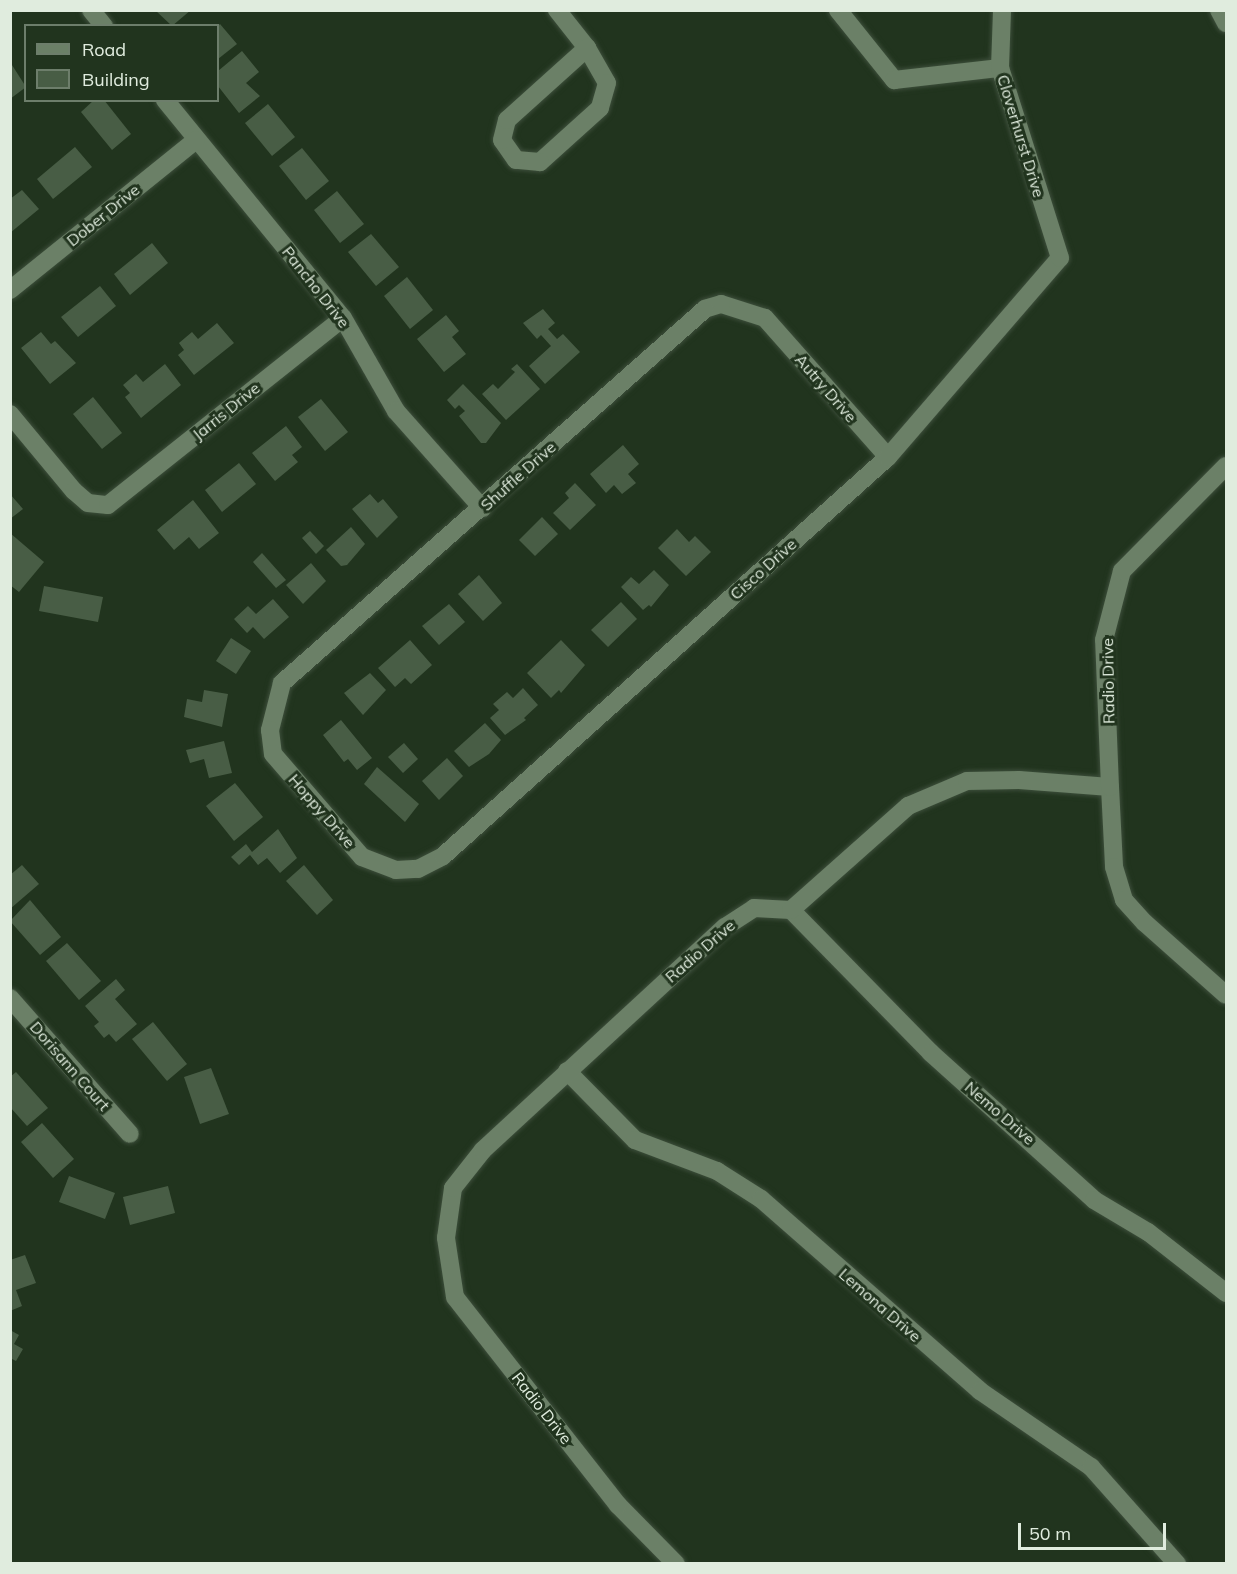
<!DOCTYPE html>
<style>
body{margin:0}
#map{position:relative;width:1237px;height:1574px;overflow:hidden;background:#21341e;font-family:Mulish,sans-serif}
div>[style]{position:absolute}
.building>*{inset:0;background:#485d45}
.roads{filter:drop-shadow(0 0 2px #3d4e3b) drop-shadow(0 0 2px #3d4e3b)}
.street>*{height:18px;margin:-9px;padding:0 9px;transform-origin:9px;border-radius:9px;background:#6b8067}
span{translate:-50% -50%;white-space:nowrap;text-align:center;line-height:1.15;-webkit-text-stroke:6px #21341e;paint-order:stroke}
.street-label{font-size:16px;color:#e0ecde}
.frame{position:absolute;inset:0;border:12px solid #e0ecde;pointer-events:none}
.legend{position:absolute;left:24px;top:24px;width:195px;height:78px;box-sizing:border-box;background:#21341e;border:2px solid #6d7e6b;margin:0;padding:8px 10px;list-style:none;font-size:18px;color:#e0ecde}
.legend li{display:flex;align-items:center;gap:12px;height:30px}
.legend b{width:30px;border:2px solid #6d7e6b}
.scale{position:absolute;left:1018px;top:1523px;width:148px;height:27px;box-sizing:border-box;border:3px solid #e0ecde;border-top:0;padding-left:8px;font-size:18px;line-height:21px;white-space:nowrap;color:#e0ecde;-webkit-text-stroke:4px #21341e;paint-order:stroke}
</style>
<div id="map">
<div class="building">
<i style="clip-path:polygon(155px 10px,191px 10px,172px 26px)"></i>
<i style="clip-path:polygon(220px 24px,237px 44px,218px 59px,218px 26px)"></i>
<i style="clip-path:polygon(242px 51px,259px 72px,246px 83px,260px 96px,239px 113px,218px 86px,218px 71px)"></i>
<i style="clip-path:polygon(12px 65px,26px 87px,10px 99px,10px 66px)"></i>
<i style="clip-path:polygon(94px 100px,104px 100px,131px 134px,112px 150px,81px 112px)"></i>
<i style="clip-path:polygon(268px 104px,295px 137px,272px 156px,245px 123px)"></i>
<i style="clip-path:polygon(75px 147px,92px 167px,53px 199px,37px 179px)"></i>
<i style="clip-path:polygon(302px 148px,329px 181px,306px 200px,279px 166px)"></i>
<i style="clip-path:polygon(22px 190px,39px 209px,10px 233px,10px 199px)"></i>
<i style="clip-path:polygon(337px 191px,364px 224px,340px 243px,314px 210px)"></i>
<i style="clip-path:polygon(371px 234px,399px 267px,376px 286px,348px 252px)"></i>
<i style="clip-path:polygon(152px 243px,168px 263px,130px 295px,114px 274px)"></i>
<i style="clip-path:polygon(407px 277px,433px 310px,410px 329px,384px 296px)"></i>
<i style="clip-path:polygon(100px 286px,116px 306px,78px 337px,61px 317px)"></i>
<i style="clip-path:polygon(543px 309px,555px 323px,548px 329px,557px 339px,563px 334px,580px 352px,545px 384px,529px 366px,551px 346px,541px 335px,537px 339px,523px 323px)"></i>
<i style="clip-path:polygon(446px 315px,459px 331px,452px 337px,466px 354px,444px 372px,417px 339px)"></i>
<i style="clip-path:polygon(217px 323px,234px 343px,194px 375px,178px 355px,184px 350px,179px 343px,192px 332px,198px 339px)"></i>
<i style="clip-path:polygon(41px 332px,51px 344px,55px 341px,76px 363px,50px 384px,21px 348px)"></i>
<i style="clip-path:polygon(165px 364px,181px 385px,141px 418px,125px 397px,130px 393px,123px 385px,136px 374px,143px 382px)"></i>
<i style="clip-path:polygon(517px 364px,540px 389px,506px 420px,482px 394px,493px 384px,498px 389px,515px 372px,511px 369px)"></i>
<i style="clip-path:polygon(463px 384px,501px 423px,486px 443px,481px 443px,459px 416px,465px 411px,459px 405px,455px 409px,447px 400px)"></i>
<i style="clip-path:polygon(93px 397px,122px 433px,102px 449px,73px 414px)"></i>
<i style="clip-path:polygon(321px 399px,348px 432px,325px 451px,298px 417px)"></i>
<i style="clip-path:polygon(286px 426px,302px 447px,292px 455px,298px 462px,275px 481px,252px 453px)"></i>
<i style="clip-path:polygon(623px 445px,639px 464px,628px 474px,636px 483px,622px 494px,614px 485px,606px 493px,590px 474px)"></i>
<i style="clip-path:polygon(239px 463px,256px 484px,222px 512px,205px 490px)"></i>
<i style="clip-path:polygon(575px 483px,596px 505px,570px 530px,553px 513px,569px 498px,565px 493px)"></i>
<i style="clip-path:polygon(10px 494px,23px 509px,10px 519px)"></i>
<i style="clip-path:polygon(370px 494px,378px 503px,383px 499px,398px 517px,377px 538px,352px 509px)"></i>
<i style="clip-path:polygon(193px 500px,219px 533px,199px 549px,189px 537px,174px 550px,157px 530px)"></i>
<i style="clip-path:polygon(542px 517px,558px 534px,535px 556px,519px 540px)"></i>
<i style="clip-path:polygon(351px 527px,365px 544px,347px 565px,341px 566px,326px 550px)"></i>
<i style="clip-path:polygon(677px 529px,689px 542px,695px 536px,711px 552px,686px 576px,658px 548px)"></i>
<i style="clip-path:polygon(310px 531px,324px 546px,316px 554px,302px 538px)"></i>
<i style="clip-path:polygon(10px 533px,44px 562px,19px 592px,10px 585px)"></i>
<i style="clip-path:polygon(262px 553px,286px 580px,276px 588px,253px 562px)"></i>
<i style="clip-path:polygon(311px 563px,326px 581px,303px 604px,286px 585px)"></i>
<i style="clip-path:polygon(654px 570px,669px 585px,651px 607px,649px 605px,643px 610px,621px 587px,631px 577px,639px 584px)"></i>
<i style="clip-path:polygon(479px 575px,502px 603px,483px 621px,458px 594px)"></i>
<i style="clip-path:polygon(44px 586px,103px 597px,98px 622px,39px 611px)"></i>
<i style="clip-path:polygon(273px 599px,289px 617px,264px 639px,253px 627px,247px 633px,234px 619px,248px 606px,256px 614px)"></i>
<i style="clip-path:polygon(621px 602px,637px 619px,608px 647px,591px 630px)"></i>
<i style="clip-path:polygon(449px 604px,465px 622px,439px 645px,422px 626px)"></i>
<i style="clip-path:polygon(231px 638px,251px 651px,236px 674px,216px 661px)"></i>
<i style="clip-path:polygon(410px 640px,432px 665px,411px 684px,405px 678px,395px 687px,378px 668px)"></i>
<i style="clip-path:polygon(561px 640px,585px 665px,561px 693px,559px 690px,551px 698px,527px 673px)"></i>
<i style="clip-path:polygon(370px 673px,386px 690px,363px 715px,344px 693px)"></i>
<i style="clip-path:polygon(523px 688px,538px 705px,524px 718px,526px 720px,505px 735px,490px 718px,499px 710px,493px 704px,507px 692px,513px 698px)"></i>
<i style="clip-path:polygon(204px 690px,228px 694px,222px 727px,184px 717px,187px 699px,202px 702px)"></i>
<i style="clip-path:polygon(341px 720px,372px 758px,357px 770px,348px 759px,344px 762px,323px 735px)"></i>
<i style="clip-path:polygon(485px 723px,501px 740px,489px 754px,469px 767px,454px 751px)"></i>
<i style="clip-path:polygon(224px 741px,232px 773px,209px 778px,204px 759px,190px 763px,186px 750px)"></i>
<i style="clip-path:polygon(404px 743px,418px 759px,403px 773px,388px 757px)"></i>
<i style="clip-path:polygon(447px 758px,463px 776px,439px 800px,422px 781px)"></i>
<i style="clip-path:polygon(377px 767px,419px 804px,405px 822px,364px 784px)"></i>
<i style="clip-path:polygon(235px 783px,263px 817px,234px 841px,206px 806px)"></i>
<i style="clip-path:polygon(278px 829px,297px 858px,280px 873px,267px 858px,258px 865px,250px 855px,239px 865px,231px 857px,246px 844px,252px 852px)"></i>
<i style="clip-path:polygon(22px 865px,39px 884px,10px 909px,10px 875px)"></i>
<i style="clip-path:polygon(304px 865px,333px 900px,317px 915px,286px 881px)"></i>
<i style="clip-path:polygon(30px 900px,61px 937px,40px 955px,10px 921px)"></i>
<i style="clip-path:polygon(67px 943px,101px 981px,79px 1000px,46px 961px)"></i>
<i style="clip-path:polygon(116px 979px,125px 990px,115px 999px,137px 1024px,116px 1042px,109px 1034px,104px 1038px,94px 1026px,99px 1022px,85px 1006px)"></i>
<i style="clip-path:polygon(153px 1022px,187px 1064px,167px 1081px,132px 1039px)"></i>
<i style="clip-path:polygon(211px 1068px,229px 1114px,200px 1124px,184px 1077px)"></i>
<i style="clip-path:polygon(16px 1072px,48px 1108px,27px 1126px,10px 1107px,10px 1077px)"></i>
<i style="clip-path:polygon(42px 1123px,74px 1159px,53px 1178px,21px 1142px)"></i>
<i style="clip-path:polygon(69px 1176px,115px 1193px,105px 1219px,59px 1202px)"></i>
<i style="clip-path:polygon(168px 1186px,175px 1213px,130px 1225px,123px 1197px)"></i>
<i style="clip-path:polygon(25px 1255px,36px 1283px,16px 1290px,22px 1306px,10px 1311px,10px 1260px)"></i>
<i style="clip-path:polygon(10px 1330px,19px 1335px,14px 1344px,23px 1349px,16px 1361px,10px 1358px)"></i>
</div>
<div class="roads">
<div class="street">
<i style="left:91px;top:10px;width:21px;rotate:51deg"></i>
<i style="left:557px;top:10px;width:48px;rotate:51.7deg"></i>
<i style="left:838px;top:10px;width:90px;rotate:51.3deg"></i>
<i style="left:894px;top:80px;width:107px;rotate:-6.5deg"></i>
<i style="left:1219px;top:10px;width:15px;rotate:62deg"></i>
<i style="left:587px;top:48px;width:40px;rotate:60.3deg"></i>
<i style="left:607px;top:83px;width:26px;rotate:106deg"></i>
<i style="left:600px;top:108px;width:81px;rotate:138deg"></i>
<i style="left:540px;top:162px;width:24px;rotate:-175deg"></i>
<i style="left:516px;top:160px;width:24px;rotate:-125deg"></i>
<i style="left:502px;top:140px;width:21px;rotate:-76deg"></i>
<i style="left:507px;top:120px;width:108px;rotate:-42deg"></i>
<i style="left:165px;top:100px;width:281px;rotate:50.8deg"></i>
<i style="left:343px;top:318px;width:107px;rotate:60.3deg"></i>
<i style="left:396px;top:411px;width:130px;rotate:48.4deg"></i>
<i style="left:10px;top:290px;width:239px;rotate:-38.9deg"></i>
<i style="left:10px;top:414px;width:100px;rotate:50.3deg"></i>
<i style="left:74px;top:491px;width:18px;rotate:41deg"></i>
<i style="left:88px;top:503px;width:20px;rotate:6deg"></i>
<i style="left:108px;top:505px;width:300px;rotate:-38.5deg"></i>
<i style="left:888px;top:457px;width:186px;rotate:-131.5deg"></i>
<i style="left:765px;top:318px;width:46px;rotate:-162.3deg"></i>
<i style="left:721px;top:304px;width:17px;rotate:163deg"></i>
<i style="left:705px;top:309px;width:565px;rotate:138.52deg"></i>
<i style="left:282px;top:683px;width:49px;rotate:104.3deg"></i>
<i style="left:270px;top:730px;width:24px;rotate:83deg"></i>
<i style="left:273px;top:754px;width:136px;rotate:49.2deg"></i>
<i style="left:362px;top:857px;width:36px;rotate:21deg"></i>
<i style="left:396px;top:870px;width:22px;rotate:-3deg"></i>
<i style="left:418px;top:869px;width:28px;rotate:-27deg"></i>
<i style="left:443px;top:856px;width:598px;rotate:-41.88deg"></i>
<i style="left:888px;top:457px;width:263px;rotate:-49.2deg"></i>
<i style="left:1060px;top:258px;width:199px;rotate:-107.5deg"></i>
<i style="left:1000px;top:68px;width:58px;rotate:-88deg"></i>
<i style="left:1110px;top:787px;width:80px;rotate:87.1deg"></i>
<i style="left:1114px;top:867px;width:34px;rotate:73deg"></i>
<i style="left:1124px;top:900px;width:31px;rotate:48deg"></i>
<i style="left:1145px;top:923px;width:108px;rotate:41.6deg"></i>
<i style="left:791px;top:910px;width:200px;rotate:45.6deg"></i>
<i style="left:931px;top:1053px;width:219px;rotate:42deg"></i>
<i style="left:1094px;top:1200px;width:63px;rotate:30.7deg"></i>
<i style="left:1148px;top:1232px;width:99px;rotate:38deg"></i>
<i style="left:10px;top:998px;width:181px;rotate:48.6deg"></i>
<i style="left:567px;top:1071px;width:97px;rotate:45.4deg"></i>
<i style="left:635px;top:1140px;width:88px;rotate:20.7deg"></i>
<i style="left:717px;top:1171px;width:52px;rotate:32.5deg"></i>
<i style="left:761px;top:1199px;width:291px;rotate:41.2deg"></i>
<i style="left:980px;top:1391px;width:135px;rotate:34.4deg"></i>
<i style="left:1091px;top:1467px;width:130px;rotate:48.4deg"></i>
<i style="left:676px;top:1564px;width:83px;rotate:-134.5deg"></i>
<i style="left:618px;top:1505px;width:264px;rotate:-128.1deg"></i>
<i style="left:455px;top:1297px;width:60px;rotate:-98.7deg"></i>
<i style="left:446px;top:1238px;width:50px;rotate:-82deg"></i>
<i style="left:453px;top:1188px;width:48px;rotate:-51.7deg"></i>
<i style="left:483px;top:1150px;width:329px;rotate:-42.7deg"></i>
<i style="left:725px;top:927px;width:35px;rotate:-33deg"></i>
<i style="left:754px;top:908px;width:37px;rotate:3deg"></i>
<i style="left:791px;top:910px;width:157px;rotate:-41.6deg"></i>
<i style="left:908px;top:806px;width:64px;rotate:-23deg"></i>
<i style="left:967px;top:781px;width:52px;rotate:-1.1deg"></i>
<i style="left:1019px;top:780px;width:91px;rotate:4.4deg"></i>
<i style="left:1110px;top:787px;width:147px;rotate:-92.3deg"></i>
<i style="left:1104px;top:640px;width:71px;rotate:-75.4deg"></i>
<i style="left:1122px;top:571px;width:148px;rotate:-45.3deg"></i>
</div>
</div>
<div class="street-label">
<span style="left:1021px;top:136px;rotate:73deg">Cloverhurst Drive</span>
<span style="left:103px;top:215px;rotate:-39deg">Dober Drive</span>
<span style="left:316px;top:287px;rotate:52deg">Pancho Drive</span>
<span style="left:826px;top:388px;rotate:49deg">Autry Drive</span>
<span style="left:226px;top:411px;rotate:-39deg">Jarris Drive</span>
<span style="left:518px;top:476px;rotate:-42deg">Shuffle Drive</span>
<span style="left:763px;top:569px;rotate:-42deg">Cisco Drive</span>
<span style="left:1108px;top:681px;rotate:-91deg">Radio Drive</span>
<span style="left:322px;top:811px;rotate:49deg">Hoppy Drive</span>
<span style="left:700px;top:951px;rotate:-41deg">Radio Drive</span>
<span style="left:70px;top:1066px;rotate:49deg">Dorisann Court</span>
<span style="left:1000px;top:1113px;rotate:41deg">Nemo Drive</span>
<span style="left:880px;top:1305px;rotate:41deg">Lemona Drive</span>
<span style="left:542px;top:1408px;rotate:52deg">Radio Drive</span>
</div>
<div class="frame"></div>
<ul class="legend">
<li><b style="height:8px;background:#6b8067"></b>Road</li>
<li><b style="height:16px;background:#485d45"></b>Building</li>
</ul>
<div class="scale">50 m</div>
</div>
